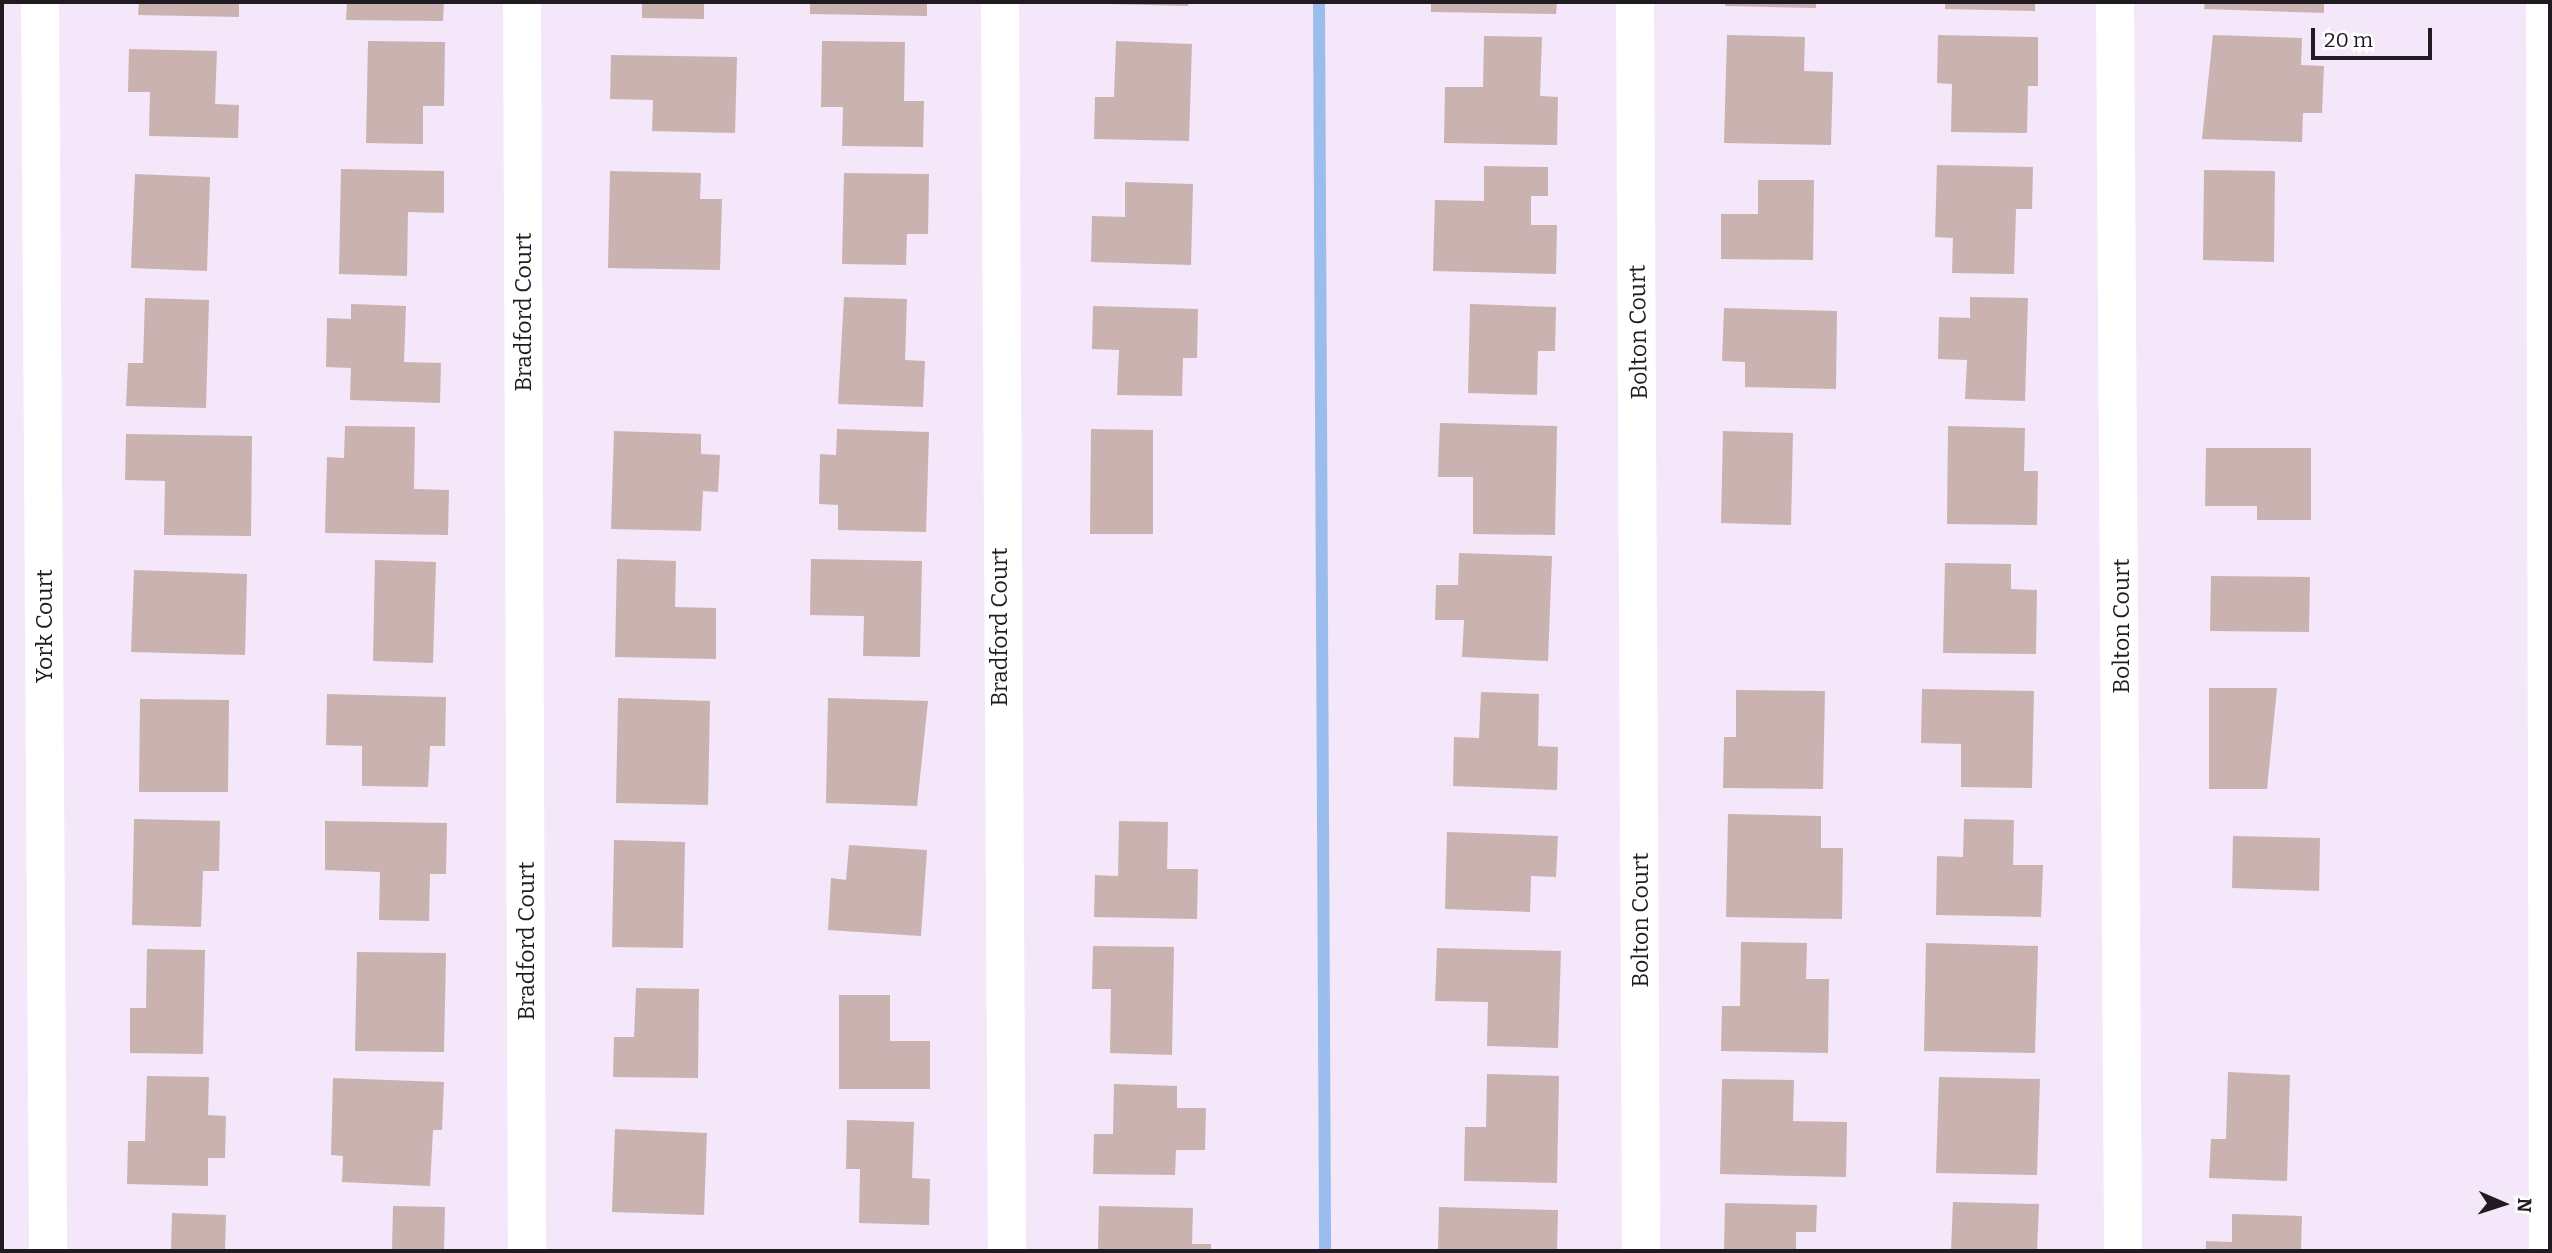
<!DOCTYPE html>
<style>
body{margin:0}
#map{position:relative;width:2552px;height:1253px;overflow:hidden;background:#f3e7f9;font-family:Bitter,serif}
div>[style]{position:absolute}
.stream>*{height:12px;margin:-6px;padding:0 6px;transform-origin:6px;border-radius:6px;background:#9abdee}
.building>*{inset:0;background:#cab2b1}
.street>*{height:38px;margin:-19px;padding:0 19px;transform-origin:19px;border-radius:19px;background:#fff}
span{translate:-50% -50%;white-space:nowrap;text-align:center;line-height:1.15;-webkit-text-stroke:5px #fff;paint-order:stroke}
.street-label{font-size:23px;color:#1f1b21}
.frame{position:absolute;inset:0;border:4px solid #1f1b21;pointer-events:none}
.north{position:absolute;left:2468px;top:1169px;width:70px;height:70px;-webkit-text-stroke:5px #fff;paint-order:stroke;rotate:93deg;font-size:19px;font-weight:700;line-height:28px;text-align:center;color:#1f1b21}
.north::after{content:'';display:block;margin:auto;width:24px;height:32px;background:#1f1b21;clip-path:polygon(50% 0,100% 100%,50% 72%,0 100%)}
.scale{position:absolute;left:2311px;top:28px;width:121px;height:32px;box-sizing:border-box;border:4px solid #1f1b21;border-top:0;padding-left:9px;font-size:21px;line-height:24px;white-space:nowrap;color:#1f1b21;-webkit-text-stroke:5px #fff;paint-order:stroke}
</style>
<div id="map">
<div class="stream">
<i style="left:1319px;top:2px;width:1249px;rotate:89.72deg"></i>
</div>
<div class="building">
<i style="clip-path:polygon(139px 2px,239px 2px,239px 17px,138px 15px)"></i>
<i style="clip-path:polygon(347px 2px,444px 2px,443px 21px,346px 20px)"></i>
<i style="clip-path:polygon(642px 2px,704px 2px,704px 19px,642px 18px)"></i>
<i style="clip-path:polygon(810px 2px,927px 2px,927px 16px,810px 14px)"></i>
<i style="clip-path:polygon(1107px 2px,1189px 2px,1188px 6px,1107px 4px)"></i>
<i style="clip-path:polygon(1431px 2px,1557px 2px,1556px 14px,1431px 12px)"></i>
<i style="clip-path:polygon(1725px 2px,1816px 2px,1816px 8px,1725px 6px)"></i>
<i style="clip-path:polygon(1945px 2px,2035px 2px,2035px 11px,1945px 9px)"></i>
<i style="clip-path:polygon(2205px 2px,2324px 2px,2324px 13px,2204px 9px)"></i>
<i style="clip-path:polygon(1727px 35px,1805px 37px,1804px 71px,1833px 72px,1831px 145px,1724px 143px)"></i>
<i style="clip-path:polygon(1938px 35px,2038px 37px,2038px 86px,2028px 86px,2027px 133px,1951px 132px,1952px 84px,1937px 83px)"></i>
<i style="clip-path:polygon(2213px 35px,2302px 38px,2301px 65px,2324px 66px,2322px 113px,2303px 113px,2302px 142px,2202px 139px)"></i>
<i style="clip-path:polygon(1484px 36px,1542px 37px,1540px 96px,1558px 97px,1557px 145px,1444px 143px,1445px 87px,1483px 87px)"></i>
<i style="clip-path:polygon(368px 41px,445px 42px,444px 106px,423px 106px,423px 144px,366px 143px)"></i>
<i style="clip-path:polygon(822px 41px,905px 42px,904px 101px,924px 101px,923px 147px,842px 146px,843px 107px,821px 107px)"></i>
<i style="clip-path:polygon(1116px 41px,1192px 44px,1189px 141px,1094px 139px,1095px 97px,1114px 97px)"></i>
<i style="clip-path:polygon(129px 49px,217px 51px,215px 104px,239px 105px,238px 138px,149px 136px,150px 92px,128px 92px)"></i>
<i style="clip-path:polygon(611px 55px,737px 57px,735px 133px,652px 131px,653px 100px,610px 99px)"></i>
<i style="clip-path:polygon(1937px 165px,2033px 167px,2032px 209px,2016px 209px,2014px 274px,1952px 273px,1953px 238px,1935px 237px)"></i>
<i style="clip-path:polygon(1484px 166px,1548px 167px,1548px 196px,1531px 196px,1531px 225px,1557px 225px,1556px 274px,1433px 271px,1435px 200px,1484px 201px)"></i>
<i style="clip-path:polygon(341px 169px,444px 171px,444px 213px,408px 212px,407px 276px,339px 274px)"></i>
<i style="clip-path:polygon(2204px 170px,2275px 171px,2274px 262px,2203px 260px)"></i>
<i style="clip-path:polygon(610px 171px,701px 173px,700px 199px,722px 199px,720px 270px,608px 268px)"></i>
<i style="clip-path:polygon(844px 173px,929px 174px,928px 234px,907px 234px,906px 265px,842px 264px)"></i>
<i style="clip-path:polygon(135px 174px,210px 177px,207px 271px,131px 268px)"></i>
<i style="clip-path:polygon(1758px 180px,1814px 180px,1813px 260px,1721px 259px,1721px 214px,1758px 214px)"></i>
<i style="clip-path:polygon(1125px 182px,1193px 184px,1191px 265px,1091px 262px,1092px 216px,1125px 217px)"></i>
<i style="clip-path:polygon(844px 297px,907px 299px,905px 360px,925px 361px,923px 407px,838px 404px)"></i>
<i style="clip-path:polygon(1970px 297px,2028px 298px,2025px 401px,1965px 399px,1967px 360px,1938px 359px,1939px 317px,1970px 318px)"></i>
<i style="clip-path:polygon(145px 298px,209px 300px,206px 408px,126px 406px,128px 363px,143px 363px)"></i>
<i style="clip-path:polygon(351px 304px,406px 306px,404px 362px,441px 363px,440px 403px,350px 400px,351px 368px,326px 367px,327px 318px,351px 319px)"></i>
<i style="clip-path:polygon(1470px 304px,1556px 307px,1555px 351px,1538px 351px,1537px 395px,1468px 393px)"></i>
<i style="clip-path:polygon(1093px 306px,1198px 309px,1197px 358px,1183px 358px,1182px 396px,1117px 395px,1119px 350px,1092px 349px)"></i>
<i style="clip-path:polygon(1724px 308px,1837px 311px,1836px 389px,1745px 387px,1745px 362px,1722px 361px)"></i>
<i style="clip-path:polygon(1440px 423px,1557px 426px,1555px 535px,1473px 534px,1473px 477px,1438px 477px)"></i>
<i style="clip-path:polygon(345px 426px,415px 427px,414px 489px,449px 490px,448px 535px,325px 533px,327px 457px,344px 458px)"></i>
<i style="clip-path:polygon(1948px 426px,2025px 428px,2024px 471px,2038px 471px,2037px 525px,1947px 524px)"></i>
<i style="clip-path:polygon(837px 429px,929px 432px,926px 532px,838px 530px,838px 505px,819px 504px,820px 454px,836px 455px)"></i>
<i style="clip-path:polygon(1091px 429px,1153px 430px,1153px 534px,1090px 534px)"></i>
<i style="clip-path:polygon(614px 431px,701px 434px,701px 454px,720px 455px,718px 492px,703px 491px,701px 531px,611px 529px)"></i>
<i style="clip-path:polygon(1723px 431px,1793px 433px,1791px 525px,1721px 523px)"></i>
<i style="clip-path:polygon(126px 434px,252px 436px,251px 536px,164px 535px,165px 481px,125px 480px)"></i>
<i style="clip-path:polygon(2206px 448px,2311px 448px,2311px 520px,2257px 520px,2257px 506px,2205px 506px)"></i>
<i style="clip-path:polygon(1459px 553px,1552px 556px,1548px 661px,1462px 657px,1464px 620px,1435px 620px,1436px 585px,1458px 585px)"></i>
<i style="clip-path:polygon(617px 559px,676px 561px,675px 607px,716px 608px,716px 659px,615px 657px)"></i>
<i style="clip-path:polygon(811px 559px,922px 561px,920px 657px,863px 656px,864px 616px,810px 615px)"></i>
<i style="clip-path:polygon(375px 560px,436px 562px,433px 663px,373px 661px)"></i>
<i style="clip-path:polygon(1945px 563px,2011px 564px,2011px 589px,2037px 590px,2036px 654px,1943px 653px)"></i>
<i style="clip-path:polygon(134px 570px,247px 574px,245px 655px,131px 652px)"></i>
<i style="clip-path:polygon(2211px 576px,2310px 577px,2309px 632px,2210px 631px)"></i>
<i style="clip-path:polygon(2209px 688px,2277px 688px,2267px 789px,2209px 789px)"></i>
<i style="clip-path:polygon(1922px 689px,2034px 691px,2032px 788px,1961px 787px,1961px 744px,1921px 743px)"></i>
<i style="clip-path:polygon(1736px 690px,1825px 691px,1823px 789px,1723px 788px,1724px 737px,1736px 737px)"></i>
<i style="clip-path:polygon(1481px 692px,1539px 694px,1538px 746px,1558px 747px,1557px 790px,1453px 786px,1454px 737px,1479px 738px)"></i>
<i style="clip-path:polygon(327px 694px,446px 697px,445px 746px,430px 746px,428px 787px,362px 786px,362px 746px,326px 745px)"></i>
<i style="clip-path:polygon(618px 698px,710px 701px,708px 805px,616px 803px)"></i>
<i style="clip-path:polygon(828px 698px,928px 701px,917px 806px,826px 803px)"></i>
<i style="clip-path:polygon(140px 699px,229px 700px,228px 792px,139px 792px)"></i>
<i style="clip-path:polygon(1728px 814px,1821px 816px,1821px 848px,1843px 848px,1842px 919px,1726px 917px)"></i>
<i style="clip-path:polygon(134px 819px,220px 821px,219px 871px,203px 871px,201px 927px,132px 925px)"></i>
<i style="clip-path:polygon(1964px 819px,2014px 820px,2013px 865px,2043px 865px,2041px 917px,1936px 915px,1937px 856px,1963px 857px)"></i>
<i style="clip-path:polygon(325px 821px,447px 823px,446px 874px,430px 874px,429px 921px,379px 920px,380px 872px,325px 870px)"></i>
<i style="clip-path:polygon(1119px 821px,1168px 822px,1167px 869px,1198px 869px,1197px 919px,1094px 917px,1095px 875px,1118px 876px)"></i>
<i style="clip-path:polygon(1447px 832px,1558px 836px,1556px 877px,1531px 876px,1530px 912px,1445px 909px)"></i>
<i style="clip-path:polygon(2233px 836px,2320px 838px,2319px 891px,2232px 888px)"></i>
<i style="clip-path:polygon(614px 840px,685px 842px,683px 948px,612px 947px)"></i>
<i style="clip-path:polygon(849px 845px,927px 850px,921px 936px,828px 930px,831px 878px,846px 880px)"></i>
<i style="clip-path:polygon(1741px 942px,1807px 943px,1806px 979px,1829px 979px,1828px 1053px,1721px 1051px,1722px 1006px,1740px 1006px)"></i>
<i style="clip-path:polygon(1926px 943px,2038px 946px,2035px 1053px,1924px 1051px)"></i>
<i style="clip-path:polygon(1093px 946px,1174px 947px,1172px 1055px,1110px 1053px,1111px 989px,1092px 989px)"></i>
<i style="clip-path:polygon(1437px 948px,1561px 951px,1558px 1048px,1487px 1046px,1488px 1002px,1435px 1001px)"></i>
<i style="clip-path:polygon(147px 949px,205px 950px,203px 1054px,130px 1053px,130px 1008px,146px 1008px)"></i>
<i style="clip-path:polygon(357px 952px,446px 953px,444px 1052px,355px 1051px)"></i>
<i style="clip-path:polygon(636px 988px,699px 989px,698px 1078px,613px 1077px,614px 1037px,634px 1037px)"></i>
<i style="clip-path:polygon(839px 995px,890px 995px,890px 1041px,930px 1041px,930px 1089px,839px 1089px)"></i>
<i style="clip-path:polygon(2228px 1072px,2290px 1075px,2287px 1181px,2209px 1178px,2211px 1139px,2226px 1139px)"></i>
<i style="clip-path:polygon(1487px 1074px,1559px 1076px,1557px 1183px,1464px 1181px,1465px 1127px,1486px 1127px)"></i>
<i style="clip-path:polygon(147px 1076px,209px 1077px,208px 1115px,226px 1116px,225px 1158px,208px 1158px,208px 1186px,127px 1184px,128px 1141px,145px 1141px)"></i>
<i style="clip-path:polygon(1939px 1077px,2040px 1079px,2037px 1175px,1936px 1173px)"></i>
<i style="clip-path:polygon(333px 1078px,444px 1082px,442px 1130px,433px 1130px,430px 1186px,342px 1182px,343px 1156px,331px 1155px)"></i>
<i style="clip-path:polygon(1722px 1079px,1794px 1080px,1793px 1121px,1847px 1122px,1846px 1177px,1720px 1174px)"></i>
<i style="clip-path:polygon(1114px 1084px,1177px 1086px,1177px 1108px,1206px 1108px,1205px 1150px,1176px 1150px,1175px 1175px,1093px 1174px,1094px 1134px,1113px 1134px)"></i>
<i style="clip-path:polygon(847px 1120px,914px 1122px,912px 1178px,930px 1179px,929px 1225px,859px 1223px,860px 1169px,846px 1169px)"></i>
<i style="clip-path:polygon(615px 1129px,707px 1133px,704px 1215px,612px 1212px)"></i>
<i style="clip-path:polygon(1953px 1202px,2039px 1204px,2037px 1251px,1951px 1251px)"></i>
<i style="clip-path:polygon(1725px 1203px,1817px 1205px,1816px 1232px,1796px 1232px,1796px 1251px,1724px 1251px)"></i>
<i style="clip-path:polygon(393px 1206px,445px 1207px,444px 1251px,392px 1251px)"></i>
<i style="clip-path:polygon(1099px 1206px,1193px 1208px,1192px 1244px,1211px 1244px,1211px 1251px,1098px 1249px)"></i>
<i style="clip-path:polygon(1439px 1207px,1558px 1210px,1557px 1251px,1438px 1251px)"></i>
<i style="clip-path:polygon(172px 1213px,226px 1215px,225px 1251px,171px 1251px)"></i>
<i style="clip-path:polygon(2232px 1214px,2302px 1216px,2301px 1251px,2206px 1251px,2206px 1241px,2232px 1242px)"></i>
</div>
<div class="street">
<i style="left:40px;top:2px;width:1249px;rotate:89.63deg"></i>
<i style="left:522px;top:2px;width:1249px;rotate:89.77deg"></i>
<i style="left:1000px;top:2px;width:1249px;rotate:89.68deg"></i>
<i style="left:1635px;top:2px;width:1249px;rotate:89.72deg"></i>
<i style="left:2115px;top:2px;width:1249px;rotate:89.63deg"></i>
<i style="left:2545px;top:2px;width:1249px;rotate:89.86deg"></i>
</div>
<div class="street-label">
<span style="left:523px;top:312px;rotate:-90deg">Bradford Court</span>
<span style="left:1638px;top:332px;rotate:-91deg">Bolton Court</span>
<span style="left:44px;top:626px;rotate:-90deg">York Court</span>
<span style="left:2121px;top:626px;rotate:-90deg">Bolton Court</span>
<span style="left:999px;top:627px;rotate:-90deg">Bradford Court</span>
<span style="left:1640px;top:920px;rotate:-90deg">Bolton Court</span>
<span style="left:526px;top:941px;rotate:-90deg">Bradford Court</span>
</div>
<div class="frame"></div>
<div class="north">N</div>
<div class="scale">20 m</div>
</div>
